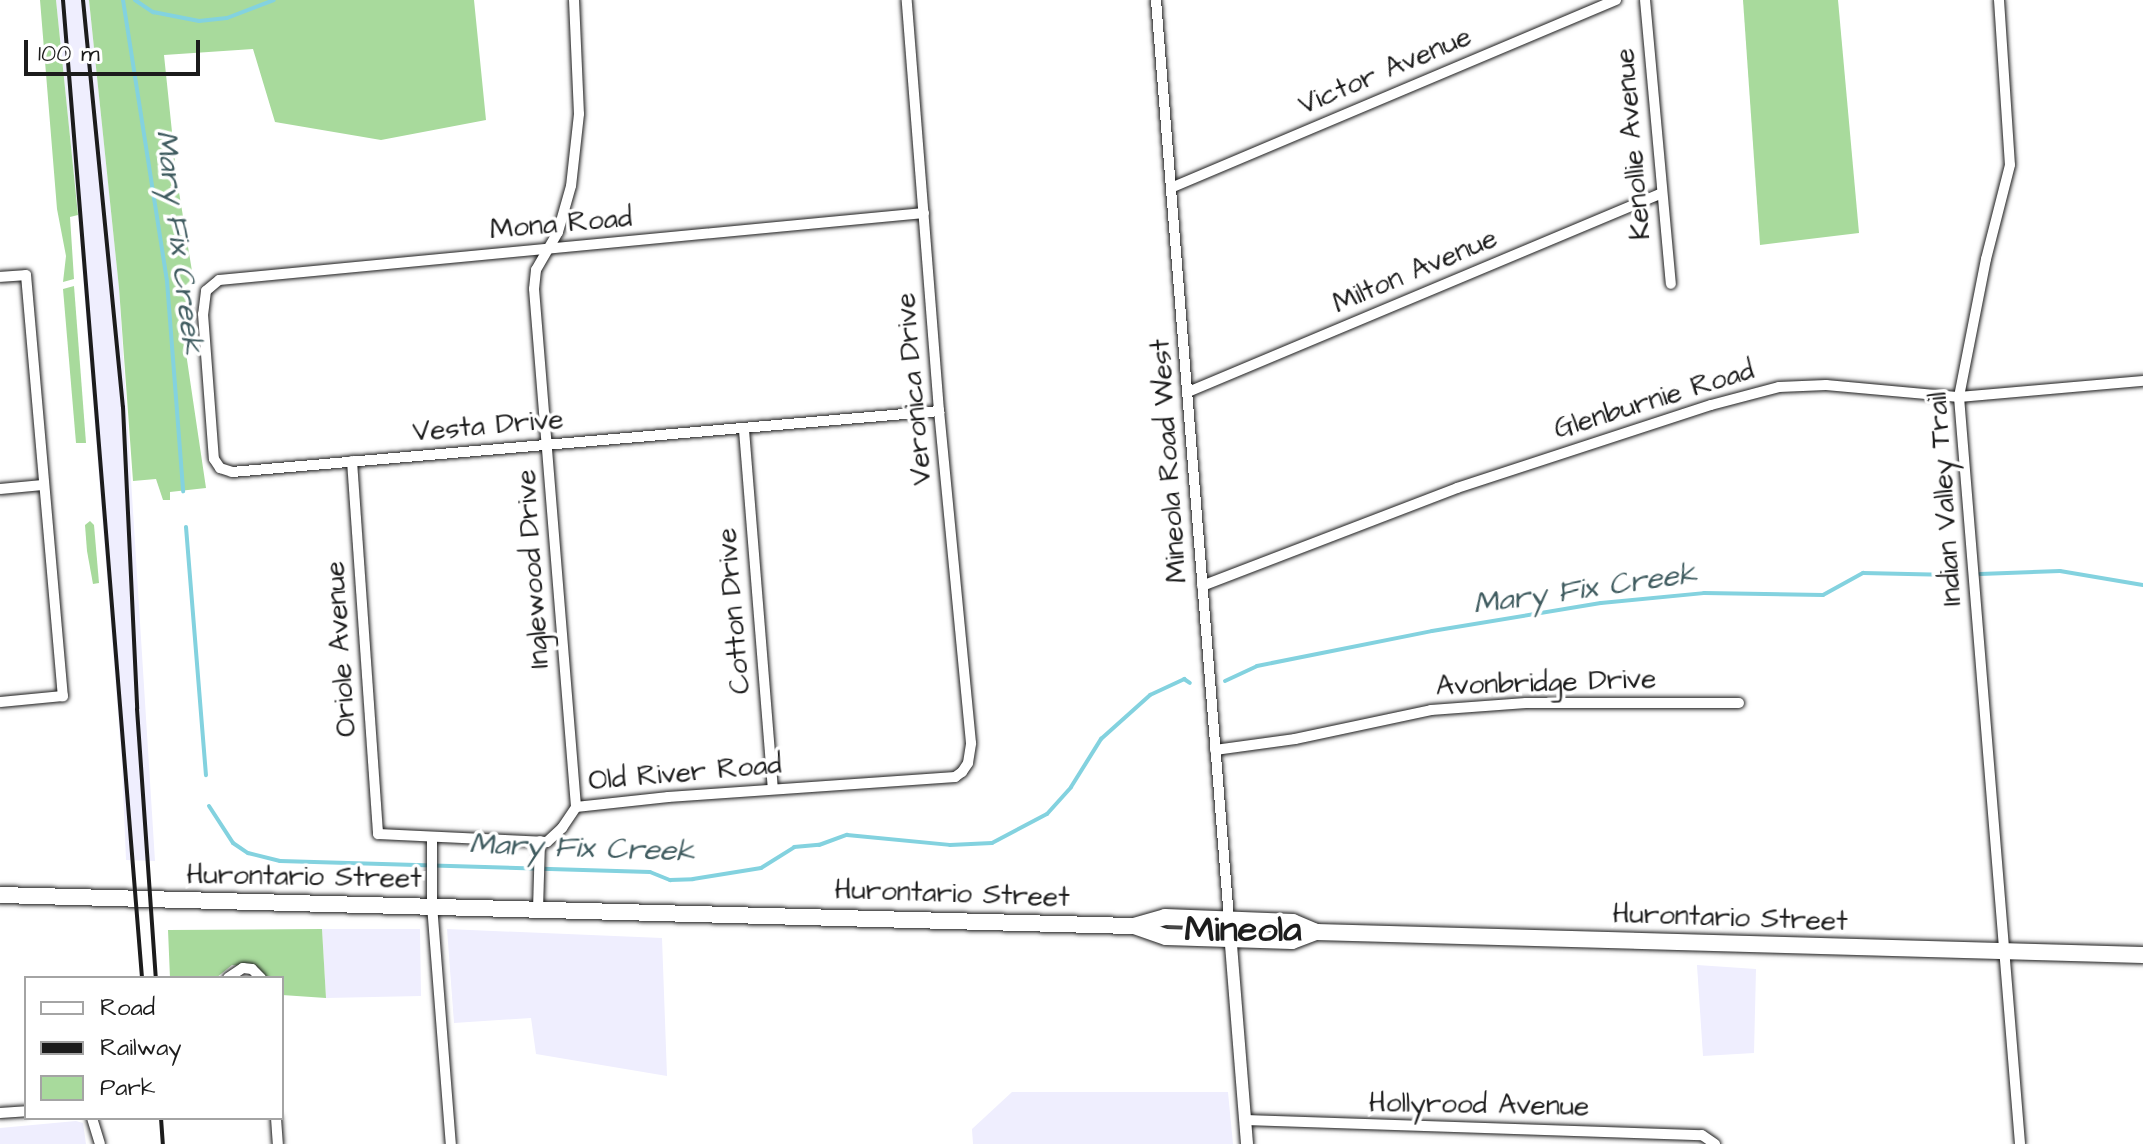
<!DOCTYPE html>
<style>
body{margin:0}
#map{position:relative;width:2143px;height:1144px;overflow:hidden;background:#fff;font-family:"Architects Daughter",sans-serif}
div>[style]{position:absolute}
.built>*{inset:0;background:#efeefe}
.green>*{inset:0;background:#a8da9c}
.stream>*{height:4px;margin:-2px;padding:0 2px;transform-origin:2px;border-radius:2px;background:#83d2df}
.roads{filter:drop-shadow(0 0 2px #1c1c1c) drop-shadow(0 0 2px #1c1c1c)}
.minor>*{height:10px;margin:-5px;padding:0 5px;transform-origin:5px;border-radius:5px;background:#fff}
.tertiary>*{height:12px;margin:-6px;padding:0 6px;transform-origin:6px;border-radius:6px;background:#fff}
.primary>*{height:16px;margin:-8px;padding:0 8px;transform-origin:8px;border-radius:8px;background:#fff}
.rail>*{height:4px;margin:-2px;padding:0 2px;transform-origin:2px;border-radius:2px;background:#1c1c1c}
span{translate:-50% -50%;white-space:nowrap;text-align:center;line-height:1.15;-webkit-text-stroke:7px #fff;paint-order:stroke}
.street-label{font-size:28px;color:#1c1c1c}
.water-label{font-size:30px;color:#405c60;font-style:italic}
.district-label{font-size:36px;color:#1c1c1c;font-weight:700}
.legend{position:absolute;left:24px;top:976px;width:260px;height:144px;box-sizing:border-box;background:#fff;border:2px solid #a4a4a4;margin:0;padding:10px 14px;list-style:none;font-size:24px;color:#1c1c1c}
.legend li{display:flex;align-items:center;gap:16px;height:40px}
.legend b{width:40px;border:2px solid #a4a4a4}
.scale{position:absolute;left:24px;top:40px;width:176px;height:36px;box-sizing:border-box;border:4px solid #1c1c1c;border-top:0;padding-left:10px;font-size:24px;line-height:28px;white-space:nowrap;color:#1c1c1c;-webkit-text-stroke:6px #fff;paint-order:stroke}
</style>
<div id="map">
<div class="built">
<i style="clip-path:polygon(56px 0,89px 0,119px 288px,155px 861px,126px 860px,122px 764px,78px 215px)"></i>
<i style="clip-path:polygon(322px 929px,420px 929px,421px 996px,326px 998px)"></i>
<i style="clip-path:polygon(447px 929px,662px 938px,667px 1076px,536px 1054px,531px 1018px,454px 1023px)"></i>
<i style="clip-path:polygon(1697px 965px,1756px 969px,1754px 1053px,1703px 1056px)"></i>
<i style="clip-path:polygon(1012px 1092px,1228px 1092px,1233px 1144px,973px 1144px,972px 1129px)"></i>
<i style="clip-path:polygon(76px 1121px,83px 1123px,86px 1144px,0 1144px,0 1128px)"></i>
</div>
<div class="green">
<i style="clip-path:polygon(40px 0,56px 0,78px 215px,70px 217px,74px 279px,63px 282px,66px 256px,57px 209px)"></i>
<i style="clip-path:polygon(89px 0,474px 0,486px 120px,381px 140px,275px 122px,253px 49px,164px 55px,177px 180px,192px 271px,186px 353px,206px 488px,170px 492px,170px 500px,163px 500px,156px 479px,133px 481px,119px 288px)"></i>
<i style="clip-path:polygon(1743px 0,1838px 0,1859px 233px,1760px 245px)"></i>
<i style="clip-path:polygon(74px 286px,86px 443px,76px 443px,63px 289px)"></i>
<i style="clip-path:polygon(90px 521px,94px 525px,99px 583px,93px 584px,87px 551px,85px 525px)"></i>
<i style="clip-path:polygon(322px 929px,326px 998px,282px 995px,282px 978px,265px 978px,252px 967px,232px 965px,216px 978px,170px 978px,168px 930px)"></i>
</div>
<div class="stream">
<i style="left:123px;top:0;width:284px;rotate:81.1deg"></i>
<i style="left:167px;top:281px;width:211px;rotate:85.6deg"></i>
<i style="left:135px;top:0;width:22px;rotate:34deg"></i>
<i style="left:153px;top:12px;width:47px;rotate:11.1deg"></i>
<i style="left:199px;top:21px;width:28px;rotate:-6deg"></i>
<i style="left:227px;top:18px;width:50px;rotate:-21deg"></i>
<i style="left:186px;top:527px;width:249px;rotate:85.4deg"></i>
<i style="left:1980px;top:574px;width:80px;rotate:-2.1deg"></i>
<i style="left:2060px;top:571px;width:84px;rotate:9.6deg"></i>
<i style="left:1225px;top:681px;width:35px;rotate:-25deg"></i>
<i style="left:1257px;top:666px;width:178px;rotate:-11.3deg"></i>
<i style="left:1432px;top:631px;width:171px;rotate:-9.4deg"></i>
<i style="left:1601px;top:603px;width:103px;rotate:-5.5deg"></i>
<i style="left:1704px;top:593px;width:119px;rotate:1deg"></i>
<i style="left:1823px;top:595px;width:46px;rotate:-28.8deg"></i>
<i style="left:1863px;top:573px;width:90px;rotate:1.3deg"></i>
<i style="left:209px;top:806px;width:44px;rotate:57deg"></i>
<i style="left:233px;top:843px;width:18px;rotate:34deg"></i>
<i style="left:248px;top:853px;width:33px;rotate:14deg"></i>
<i style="left:280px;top:861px;width:370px;rotate:1.7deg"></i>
<i style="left:650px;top:872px;width:22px;rotate:22deg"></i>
<i style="left:670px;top:880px;width:23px;rotate:-2deg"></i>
<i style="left:693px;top:879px;width:69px;rotate:-9.2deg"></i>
<i style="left:761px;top:868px;width:39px;rotate:-32deg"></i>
<i style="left:794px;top:847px;width:25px;rotate:-5deg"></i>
<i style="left:819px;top:845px;width:30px;rotate:-20deg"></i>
<i style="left:847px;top:835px;width:103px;rotate:5.5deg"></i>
<i style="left:950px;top:845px;width:42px;rotate:-2.7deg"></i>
<i style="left:992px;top:843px;width:62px;rotate:-27.8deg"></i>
<i style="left:1047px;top:814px;width:36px;rotate:-48deg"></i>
<i style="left:1071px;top:787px;width:57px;rotate:-58deg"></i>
<i style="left:1101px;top:739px;width:66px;rotate:-41.9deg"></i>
<i style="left:1150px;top:695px;width:38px;rotate:-25deg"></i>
<i style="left:1184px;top:679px;width:7px;rotate:34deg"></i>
</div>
<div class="roads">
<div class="minor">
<i style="left:574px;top:0;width:114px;rotate:87.5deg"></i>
<i style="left:579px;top:114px;width:72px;rotate:96.3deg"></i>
<i style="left:571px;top:186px;width:48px;rotate:105.8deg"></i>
<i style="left:558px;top:232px;width:44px;rotate:120.1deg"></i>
<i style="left:536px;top:270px;width:19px;rotate:96deg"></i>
<i style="left:534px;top:289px;width:520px;rotate:85.36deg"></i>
<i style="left:1156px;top:0;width:923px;rotate:85.46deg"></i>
<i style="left:1645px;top:0;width:285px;rotate:84.8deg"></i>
<i style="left:1999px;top:0;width:165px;rotate:86.2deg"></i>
<i style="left:2010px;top:165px;width:97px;rotate:104.3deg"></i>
<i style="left:1986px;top:259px;width:141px;rotate:101.1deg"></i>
<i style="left:1959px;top:397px;width:749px;rotate:85.33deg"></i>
<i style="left:1173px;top:187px;width:481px;rotate:-22.9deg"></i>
<i style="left:924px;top:213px;width:708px;rotate:174.57deg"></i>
<i style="left:219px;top:280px;width:17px;rotate:140deg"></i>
<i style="left:206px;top:291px;width:23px;rotate:97deg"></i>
<i style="left:203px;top:314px;width:145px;rotate:85.7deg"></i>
<i style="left:214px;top:459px;width:11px;rotate:56deg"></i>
<i style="left:220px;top:468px;width:13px;rotate:18deg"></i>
<i style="left:232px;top:472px;width:710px;rotate:-4.93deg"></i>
<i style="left:0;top:277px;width:26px;rotate:-4deg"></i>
<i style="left:26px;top:275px;width:423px;rotate:85deg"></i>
<i style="left:63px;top:696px;width:63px;rotate:174.6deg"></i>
<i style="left:1188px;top:392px;width:512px;rotate:-22.76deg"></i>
<i style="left:744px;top:430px;width:360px;rotate:85.4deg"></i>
<i style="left:352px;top:461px;width:374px;rotate:86deg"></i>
<i style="left:378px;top:834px;width:169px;rotate:2.7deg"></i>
<i style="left:547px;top:842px;width:21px;rotate:-43deg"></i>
<i style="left:562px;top:828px;width:25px;rotate:-56deg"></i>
<i style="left:576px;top:807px;width:93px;rotate:-6.2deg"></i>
<i style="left:668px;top:797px;width:288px;rotate:-4deg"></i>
<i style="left:955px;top:777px;width:9px;rotate:-36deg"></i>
<i style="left:962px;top:772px;width:11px;rotate:-56deg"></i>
<i style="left:968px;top:763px;width:20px;rotate:-81deg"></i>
<i style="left:971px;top:743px;width:334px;rotate:-95.5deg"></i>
<i style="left:939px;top:411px;width:412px;rotate:-94.5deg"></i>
<i style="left:0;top:489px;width:43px;rotate:-5.3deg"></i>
<i style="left:1202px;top:586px;width:273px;rotate:-21deg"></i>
<i style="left:1457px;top:488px;width:267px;rotate:-18.1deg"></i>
<i style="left:1711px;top:405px;width:70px;rotate:-14.8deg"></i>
<i style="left:1779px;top:387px;width:47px;rotate:-2.4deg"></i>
<i style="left:1826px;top:385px;width:134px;rotate:5.2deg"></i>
<i style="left:1959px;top:397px;width:185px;rotate:-5deg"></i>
<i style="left:1215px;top:750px;width:81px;rotate:-7.8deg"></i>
<i style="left:1295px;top:739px;width:139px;rotate:-12deg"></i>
<i style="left:1431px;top:710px;width:95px;rotate:-4.2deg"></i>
<i style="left:1526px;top:703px;width:213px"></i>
<i style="left:432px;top:838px;width:67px;rotate:90deg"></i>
<i style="left:432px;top:905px;width:240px;rotate:85.5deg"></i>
<i style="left:538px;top:909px;width:68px;rotate:-88.3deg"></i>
<i style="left:228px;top:978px;width:18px;rotate:-34deg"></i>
<i style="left:243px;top:968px;width:9px;rotate:6deg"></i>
<i style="left:252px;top:969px;width:13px;rotate:45deg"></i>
<i style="left:0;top:1113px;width:26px;rotate:-4deg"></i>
<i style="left:92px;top:1118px;width:27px;rotate:73deg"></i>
<i style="left:276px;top:1118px;width:26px;rotate:86deg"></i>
<i style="left:1245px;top:1120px;width:457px;rotate:1.9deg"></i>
<i style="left:1702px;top:1135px;width:16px;rotate:35deg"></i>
</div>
<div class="tertiary">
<i style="left:1229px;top:920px;width:225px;rotate:85.4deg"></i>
</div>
<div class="primary">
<i style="left:0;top:895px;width:1134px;rotate:1.57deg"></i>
<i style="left:1134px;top:926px;width:34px;rotate:19deg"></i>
<i style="left:1166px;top:937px;width:126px;rotate:1.8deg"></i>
<i style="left:1292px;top:941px;width:26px;rotate:-21deg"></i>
<i style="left:1316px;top:932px;width:827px;rotate:1.59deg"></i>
<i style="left:1134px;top:926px;width:32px;rotate:-16deg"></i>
<i style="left:1165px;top:917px;width:128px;rotate:2.2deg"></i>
<i style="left:1293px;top:922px;width:25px;rotate:23deg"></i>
</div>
</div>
<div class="rail">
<i style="left:63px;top:0;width:981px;rotate:85.38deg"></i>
<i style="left:83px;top:0;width:409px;rotate:84.4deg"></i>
<i style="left:123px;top:407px;width:302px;rotate:87.3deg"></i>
<i style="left:137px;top:709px;width:270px;rotate:86deg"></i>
<i style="left:161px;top:1118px;width:26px;rotate:86deg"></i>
</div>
<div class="street-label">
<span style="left:1385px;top:71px;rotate:-23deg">Victor Avenue</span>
<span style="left:1633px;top:144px;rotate:-95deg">Kenollie Avenue</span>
<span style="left:561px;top:224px;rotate:-5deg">Mona Road</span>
<span style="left:1415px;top:271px;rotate:-23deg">Milton Avenue</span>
<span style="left:914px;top:389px;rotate:-95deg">Veronica Drive</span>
<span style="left:1654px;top:400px;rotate:-17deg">Glenburnie Road</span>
<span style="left:488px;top:426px;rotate:-5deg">Vesta Drive</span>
<span style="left:1169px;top:461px;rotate:-94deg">Mineola Road West</span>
<span style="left:1945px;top:499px;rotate:-94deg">Indian Valley Trail</span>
<span style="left:533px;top:569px;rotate:-94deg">Inglewood Drive</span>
<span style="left:734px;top:611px;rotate:-95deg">Cotton Drive</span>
<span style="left:341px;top:649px;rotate:-94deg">Oriole Avenue</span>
<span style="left:1546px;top:683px;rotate:-2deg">Avonbridge Drive</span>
<span style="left:685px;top:773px;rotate:-5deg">Old River Road</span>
<span style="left:304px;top:877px;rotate:1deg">Hurontario Street</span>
<span style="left:952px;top:894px;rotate:2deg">Hurontario Street</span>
<span style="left:1730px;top:918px;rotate:2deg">Hurontario Street</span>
<span style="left:1479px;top:1105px;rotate:1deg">Hollyrood Avenue</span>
</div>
<div class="water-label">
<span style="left:179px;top:242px;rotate:83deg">Mary Fix Creek</span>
<span style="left:1585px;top:589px;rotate:-8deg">Mary Fix Creek</span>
<span style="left:582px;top:848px;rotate:2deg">Mary Fix Creek</span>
</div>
<div class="district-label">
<span style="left:1243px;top:930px">Mineola</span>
</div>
<ul class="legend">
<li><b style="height:10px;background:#fff"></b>Road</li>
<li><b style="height:10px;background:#1c1c1c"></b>Railway</li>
<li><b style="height:22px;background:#a8da9c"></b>Park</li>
</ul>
<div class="scale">100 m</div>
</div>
